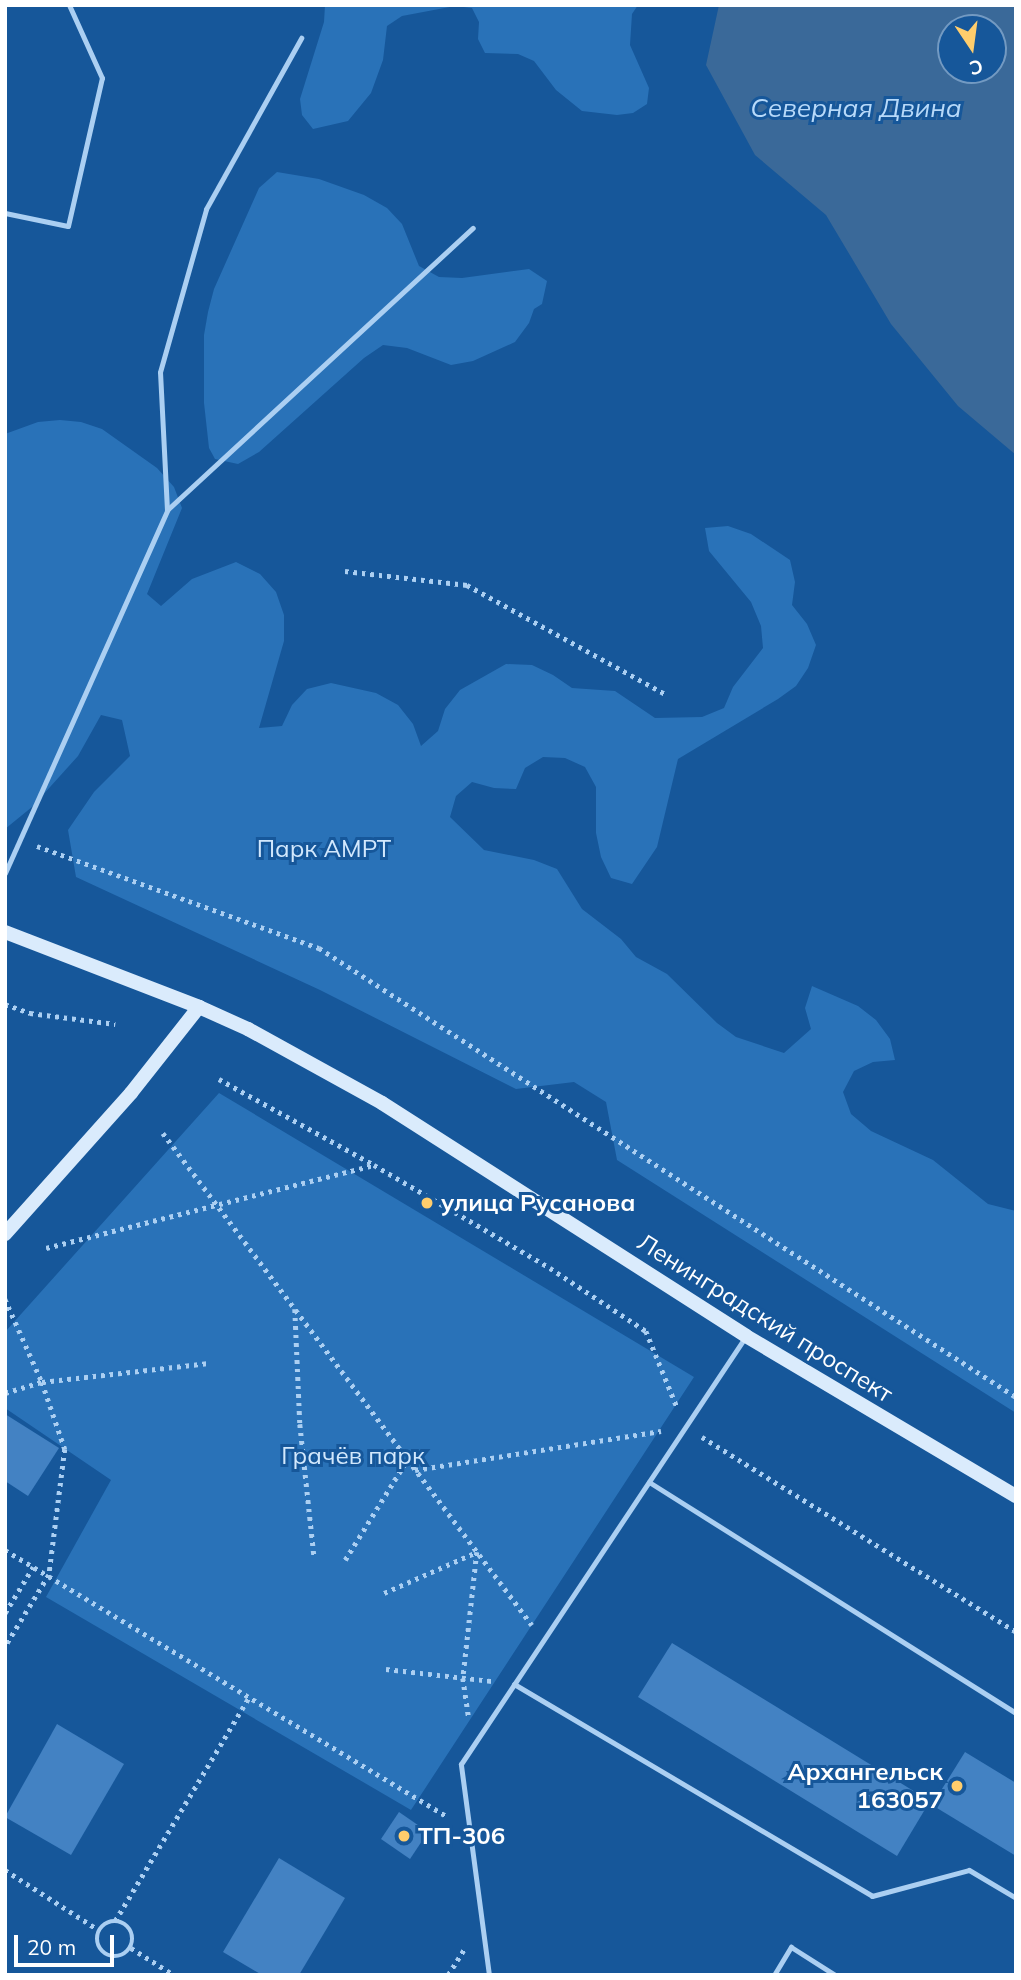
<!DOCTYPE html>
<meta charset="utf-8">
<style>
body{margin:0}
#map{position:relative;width:1021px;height:1980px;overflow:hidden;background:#16579a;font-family:Mulish,sans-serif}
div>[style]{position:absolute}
.green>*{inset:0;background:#2972b8}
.water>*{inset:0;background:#3a6999}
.building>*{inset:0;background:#4382c3}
.path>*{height:4.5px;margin-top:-2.25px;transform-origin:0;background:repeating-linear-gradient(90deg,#abcff2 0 3.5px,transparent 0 8.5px)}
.path>.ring{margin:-2.25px;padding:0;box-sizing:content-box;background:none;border:4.5px solid #abcff2;border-radius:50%}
.lane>*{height:5px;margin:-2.5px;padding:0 2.5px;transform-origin:2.5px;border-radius:2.5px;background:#abcff2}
.secondary>*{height:14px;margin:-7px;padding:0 7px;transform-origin:7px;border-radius:7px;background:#daebfc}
.dots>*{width:19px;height:19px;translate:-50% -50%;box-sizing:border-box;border:4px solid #16579a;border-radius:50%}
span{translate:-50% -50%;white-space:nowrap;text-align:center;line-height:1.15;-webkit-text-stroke:6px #16579a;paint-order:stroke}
.park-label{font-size:24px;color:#d2e8fd}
.poi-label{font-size:24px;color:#fff;font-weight:700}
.left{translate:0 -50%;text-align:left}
.right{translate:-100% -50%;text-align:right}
.street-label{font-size:24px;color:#fff}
.water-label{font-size:26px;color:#b7d9f9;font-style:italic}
.frame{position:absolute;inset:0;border:7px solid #fff;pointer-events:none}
.north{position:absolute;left:937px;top:14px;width:70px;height:70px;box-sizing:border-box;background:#16579a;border:2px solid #739ac2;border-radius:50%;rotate:167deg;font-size:19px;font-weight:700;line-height:28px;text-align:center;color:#fff}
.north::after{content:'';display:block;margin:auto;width:24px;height:32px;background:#ffcd6c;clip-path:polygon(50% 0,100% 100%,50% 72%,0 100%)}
.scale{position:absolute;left:14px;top:1935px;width:100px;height:32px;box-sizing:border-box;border:4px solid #fff;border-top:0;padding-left:9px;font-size:21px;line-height:24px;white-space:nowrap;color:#fff;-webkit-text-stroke:5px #16579a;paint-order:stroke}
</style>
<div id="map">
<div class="green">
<i style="clip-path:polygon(325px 5px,638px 5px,632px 14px,630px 45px,649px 88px,647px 104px,633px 113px,617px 115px,582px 111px,556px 90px,534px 61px,518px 54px,485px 53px,478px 39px,479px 22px,472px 8px,455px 6px,402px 16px,387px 26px,383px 60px,371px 93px,348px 121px,313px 129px,302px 115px,300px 99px,324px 22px)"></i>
<i style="clip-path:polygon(277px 172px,319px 179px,364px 195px,387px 208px,402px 224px,419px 266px,439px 277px,462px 278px,529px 269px,547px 281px,542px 304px,534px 309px,529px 323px,515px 342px,473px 361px,451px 365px,407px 348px,383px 345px,364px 358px,259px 452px,238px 464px,215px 459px,209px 448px,204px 403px,204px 335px,208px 312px,214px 289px,259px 188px)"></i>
<i style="clip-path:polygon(60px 420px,81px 422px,102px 429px,157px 468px,174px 487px,182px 508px,147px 594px,161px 606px,192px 579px,236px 562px,260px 574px,276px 592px,284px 615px,284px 641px,259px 728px,282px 726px,292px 705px,307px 689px,331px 683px,376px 693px,398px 705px,413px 724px,421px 746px,438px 731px,445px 709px,460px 690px,506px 664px,532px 665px,553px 675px,572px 688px,615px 691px,655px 718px,702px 717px,724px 708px,733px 687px,763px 648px,761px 626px,751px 602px,709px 551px,705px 528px,728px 526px,751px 534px,790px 560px,795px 582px,792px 605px,807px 624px,816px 645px,808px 668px,796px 686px,778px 699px,678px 759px,657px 847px,632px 884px,611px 878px,601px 857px,596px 833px,596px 787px,585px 767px,565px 758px,543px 757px,525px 768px,516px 789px,494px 788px,472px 782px,456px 796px,450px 817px,484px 850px,534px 860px,557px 869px,582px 909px,621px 939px,636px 957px,667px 974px,717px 1023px,736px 1037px,784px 1053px,811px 1029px,805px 1008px,812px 986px,858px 1006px,876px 1020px,890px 1039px,895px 1060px,873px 1062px,854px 1071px,843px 1092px,851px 1114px,871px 1131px,933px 1160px,988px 1204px,1016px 1211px,1016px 1413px,617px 1160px,606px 1102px,574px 1082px,516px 1089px,320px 990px,76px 877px,68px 830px,94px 792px,130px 756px,122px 720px,101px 715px,78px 756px,32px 807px,5px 829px,5px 434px,38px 422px)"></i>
<i style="clip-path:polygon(219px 1093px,694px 1377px,411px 1810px,46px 1597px,111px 1480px,5px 1408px,5px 1332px)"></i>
</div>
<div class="water">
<i style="clip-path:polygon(evenodd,719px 5px,1016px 5px,1016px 455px,958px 406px,891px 324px,826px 215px,755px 155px,706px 65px,719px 5px,951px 28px,993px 28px,993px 70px,951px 70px,951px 28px)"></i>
</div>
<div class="building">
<i style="clip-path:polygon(5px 1414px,59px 1448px,28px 1496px,5px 1481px)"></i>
<i style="clip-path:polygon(672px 1643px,930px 1801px,897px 1856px,638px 1697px)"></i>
<i style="clip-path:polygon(57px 1724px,124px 1764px,71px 1855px,5px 1817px)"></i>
<i style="clip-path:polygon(965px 1752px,1016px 1783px,1016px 1856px,932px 1805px)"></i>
<i style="clip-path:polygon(399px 1812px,428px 1832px,410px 1859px,381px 1839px)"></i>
<i style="clip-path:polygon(279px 1858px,345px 1898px,299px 1975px,262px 1975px,223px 1952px)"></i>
</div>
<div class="path">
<i style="left:345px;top:571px;width:123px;rotate:6.5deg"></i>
<i style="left:467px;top:585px;width:226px;rotate:28.8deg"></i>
<i style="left:37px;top:846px;width:300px;rotate:19.9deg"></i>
<i style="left:319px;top:948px;width:829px;rotate:32.79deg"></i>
<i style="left:5px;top:1004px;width:27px;rotate:20deg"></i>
<i style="left:30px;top:1013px;width:86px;rotate:7.4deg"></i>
<i style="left:219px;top:1079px;width:177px;rotate:29deg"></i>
<i style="left:374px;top:1165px;width:204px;rotate:30.3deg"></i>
<i style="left:550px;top:1268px;width:115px;rotate:33.3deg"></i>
<i style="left:646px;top:1331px;width:82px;rotate:67.8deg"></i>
<i style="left:163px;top:1133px;width:615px;rotate:53.13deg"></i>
<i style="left:46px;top:1248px;width:338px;rotate:-14.2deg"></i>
<i style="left:5px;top:1299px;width:91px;rotate:66deg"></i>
<i style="left:42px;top:1382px;width:71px;rotate:71.1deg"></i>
<i style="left:65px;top:1449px;width:127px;rotate:97.2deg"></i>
<i style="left:49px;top:1575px;width:84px;rotate:121.4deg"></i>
<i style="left:295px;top:1309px;width:115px;rotate:87.5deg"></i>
<i style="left:300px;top:1424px;width:133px;rotate:83.9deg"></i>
<i style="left:5px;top:1393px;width:39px;rotate:-17deg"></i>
<i style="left:42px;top:1382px;width:168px;rotate:-6.5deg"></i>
<i style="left:702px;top:1437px;width:370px;rotate:31.8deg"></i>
<i style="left:415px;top:1470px;width:249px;rotate:-9deg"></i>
<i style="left:5px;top:1550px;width:517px;rotate:31.08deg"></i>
<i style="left:345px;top:1560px;width:118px;rotate:-58.2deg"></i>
<i style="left:384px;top:1593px;width:102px;rotate:-23.8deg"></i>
<i style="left:477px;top:1552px;width:127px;rotate:96.3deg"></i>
<i style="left:463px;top:1678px;width:41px;rotate:81.7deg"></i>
<i style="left:5px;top:1613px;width:54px;rotate:-58.7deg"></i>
<i style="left:386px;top:1669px;width:107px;rotate:6.5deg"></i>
<i style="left:5px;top:1870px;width:112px;rotate:32.6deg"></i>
<i class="ring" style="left:97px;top:1921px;width:31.5px;height:31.5px"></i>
<i style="left:115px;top:1921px;width:263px;rotate:-59.1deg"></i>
<i style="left:131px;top:1948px;width:51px;rotate:32.1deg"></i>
<i style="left:448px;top:1975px;width:32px;rotate:-58deg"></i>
</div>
<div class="lane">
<i style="left:5px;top:213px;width:64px;rotate:11.7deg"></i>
<i style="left:68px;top:226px;width:152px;rotate:-77.1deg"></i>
<i style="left:102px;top:78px;width:80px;rotate:-114.3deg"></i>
<i style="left:167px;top:510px;width:138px;rotate:-92.9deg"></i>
<i style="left:160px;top:372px;width:169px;rotate:-74.2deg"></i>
<i style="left:206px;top:209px;width:196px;rotate:-60.9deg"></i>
<i style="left:5px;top:873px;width:398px;rotate:-65.9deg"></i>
<i style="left:167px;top:510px;width:416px;rotate:-42.7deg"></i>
<i style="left:649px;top:1482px;width:434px;rotate:32.2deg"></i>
<i style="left:514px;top:1684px;width:416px;rotate:30.6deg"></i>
<i style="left:872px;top:1896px;width:100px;rotate:-15deg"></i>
<i style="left:969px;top:1870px;width:55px;rotate:30.8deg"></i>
<i style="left:489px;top:1975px;width:213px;rotate:-97.6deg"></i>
<i style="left:461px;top:1764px;width:514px;rotate:-56.34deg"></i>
<i style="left:774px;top:1975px;width:33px;rotate:-59deg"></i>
<i style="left:791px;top:1947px;width:52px;rotate:32.5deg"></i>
</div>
<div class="secondary">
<i style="left:5px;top:932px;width:208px;rotate:21.1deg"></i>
<i style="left:199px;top:1007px;width:54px;rotate:24.2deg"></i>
<i style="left:248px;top:1029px;width:153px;rotate:28.9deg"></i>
<i style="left:382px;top:1103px;width:432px;rotate:32.6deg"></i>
<i style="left:746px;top:1336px;width:314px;rotate:30.7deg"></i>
<i style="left:5px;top:1234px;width:189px;rotate:-48.2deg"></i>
<i style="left:131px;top:1093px;width:110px;rotate:-51.7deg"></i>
</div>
<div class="dots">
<i style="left:427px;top:1203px;background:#ffcd6c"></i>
<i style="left:957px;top:1786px;background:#ffcd6c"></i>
<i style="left:404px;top:1836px;background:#ffcd6c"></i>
</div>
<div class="park-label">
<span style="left:324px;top:849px">Парк АМРТ</span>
<span style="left:353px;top:1456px">Грачёв парк</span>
</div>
<div class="poi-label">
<span class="left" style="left:441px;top:1203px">улица Русанова</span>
<span class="right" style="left:943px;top:1786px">Архангельск<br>163057</span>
<span class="left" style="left:418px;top:1836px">ТП-306</span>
</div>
<div class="street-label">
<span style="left:765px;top:1318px;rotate:32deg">Ленинградский проспект</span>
</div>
<div class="water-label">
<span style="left:856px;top:108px">Северная Двина</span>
</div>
<div class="frame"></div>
<div class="north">С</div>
<div class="scale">20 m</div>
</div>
